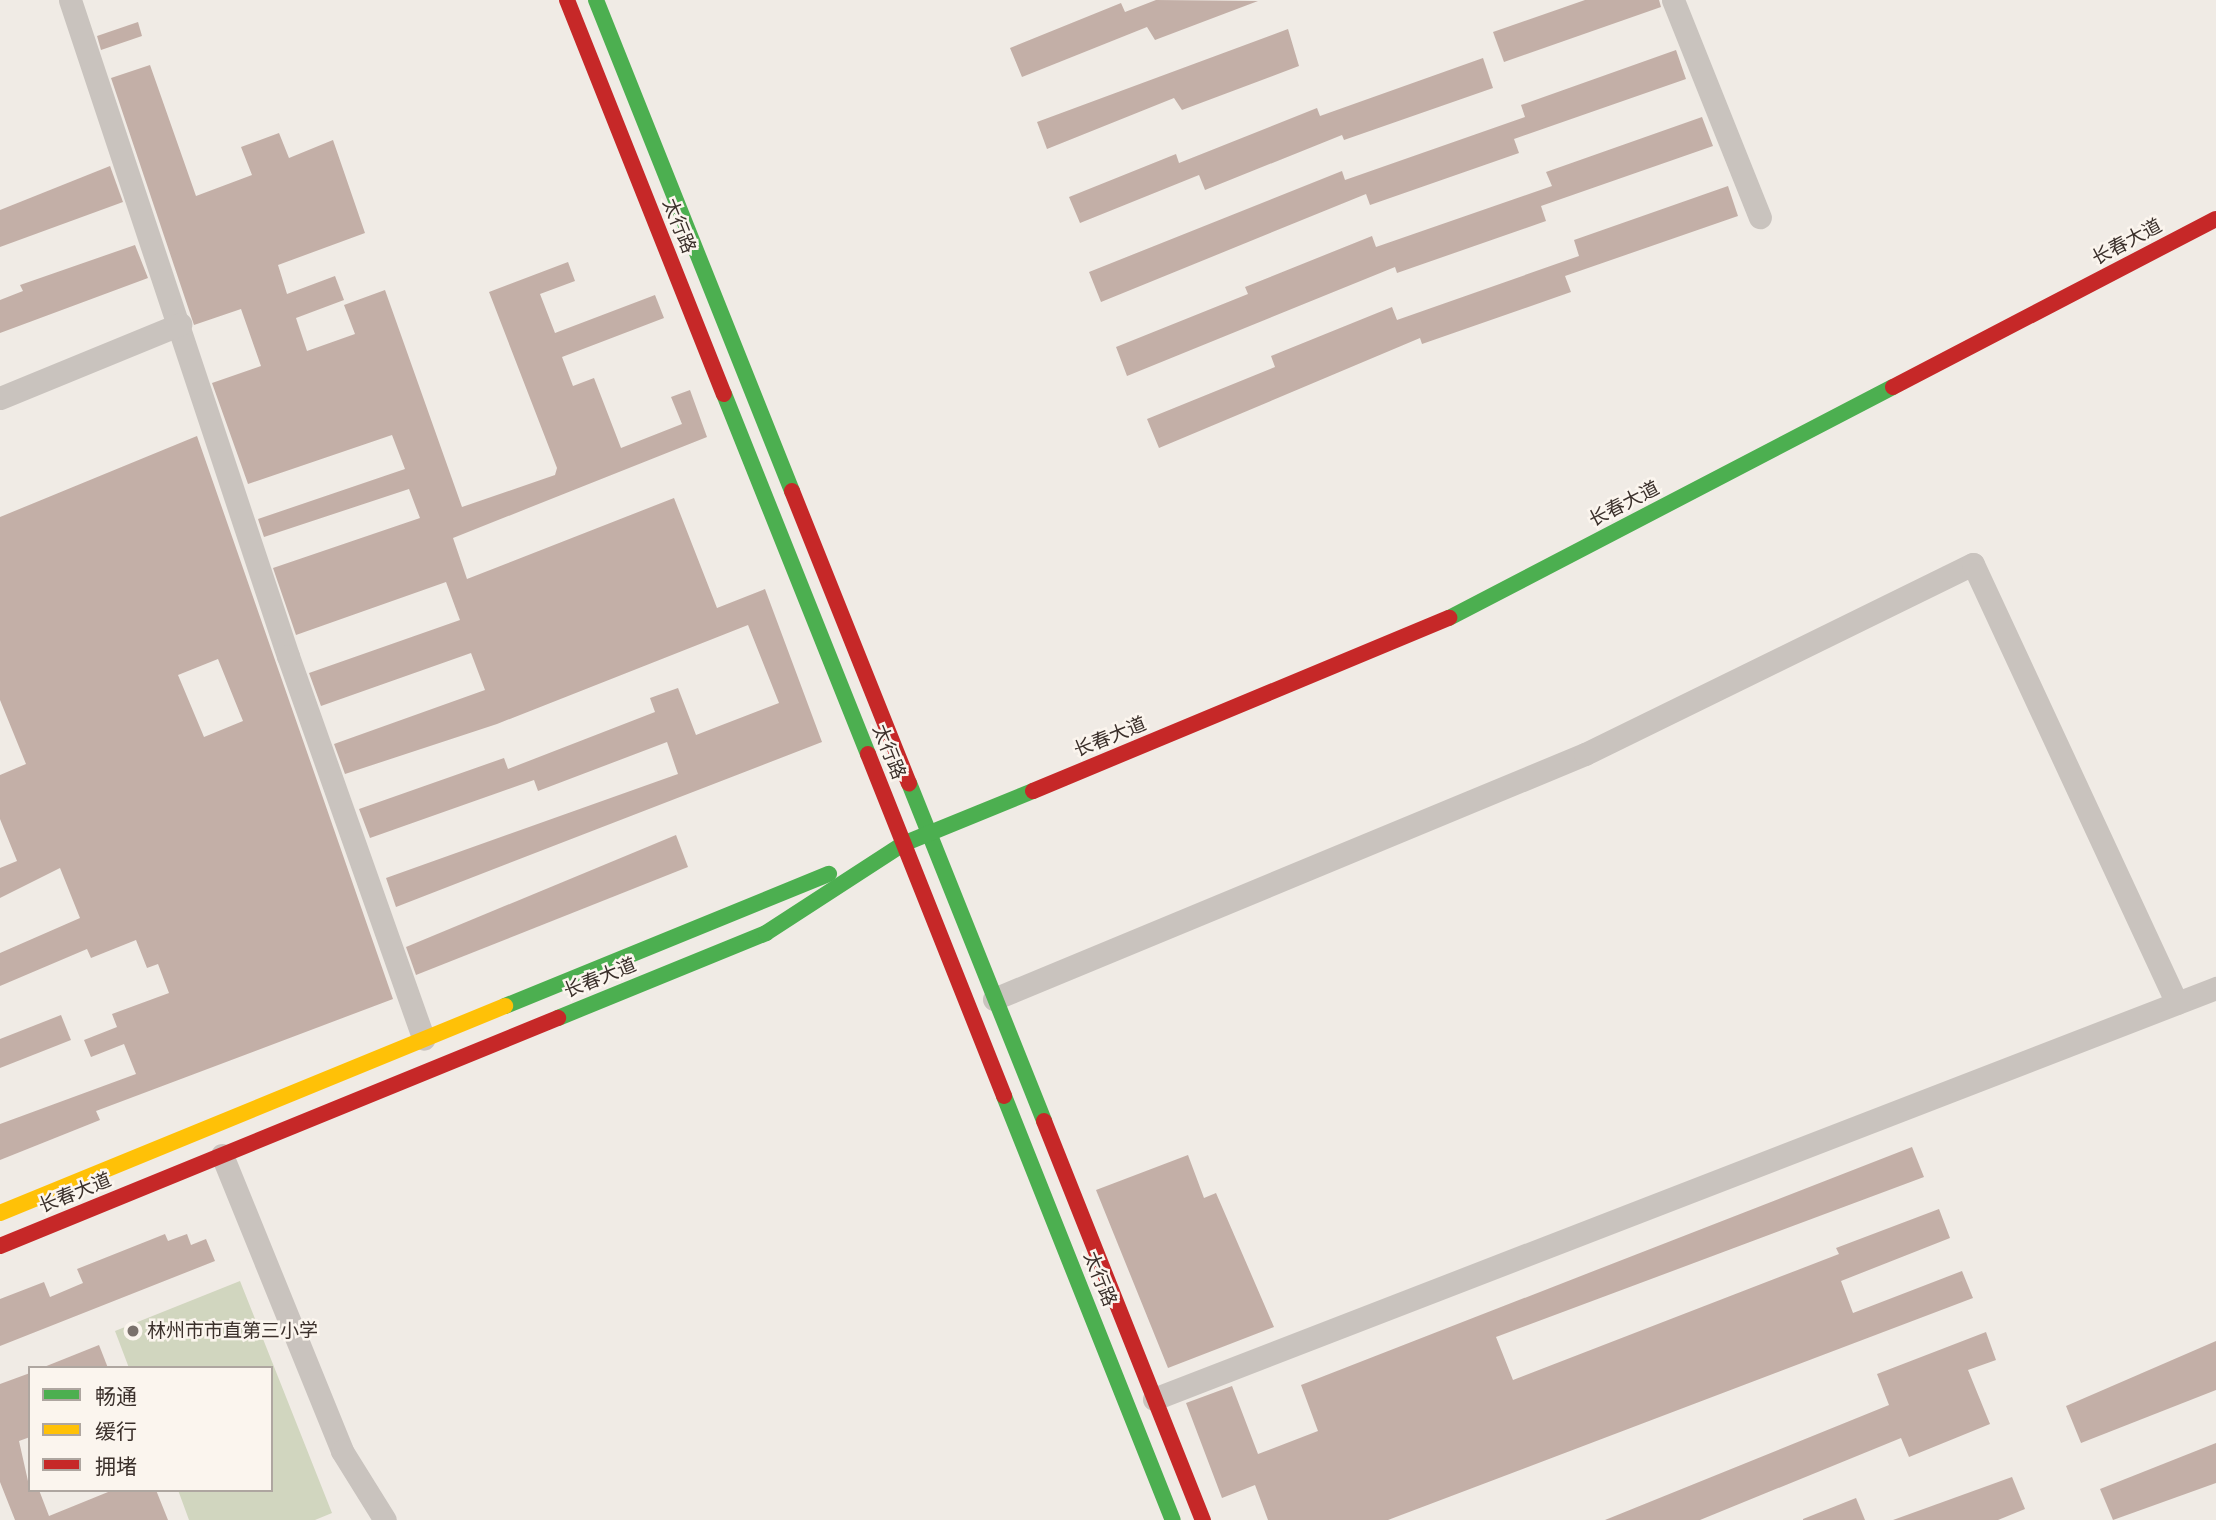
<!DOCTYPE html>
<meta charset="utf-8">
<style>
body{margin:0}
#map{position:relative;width:2216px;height:1520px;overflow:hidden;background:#f0ebe5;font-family:Rubik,"Noto Sans SC",sans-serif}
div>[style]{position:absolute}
.green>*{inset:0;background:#d1d6bf}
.building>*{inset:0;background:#c3afa7}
.street>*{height:23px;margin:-11.5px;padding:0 11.5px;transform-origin:11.5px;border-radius:11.5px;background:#c9c3be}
.fast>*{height:16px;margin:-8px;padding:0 8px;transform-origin:8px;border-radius:8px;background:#4caf50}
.slow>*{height:16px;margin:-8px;padding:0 8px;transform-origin:8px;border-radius:8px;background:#ffc107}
.jam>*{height:16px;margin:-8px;padding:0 8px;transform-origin:8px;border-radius:8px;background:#c62828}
.dots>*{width:19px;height:19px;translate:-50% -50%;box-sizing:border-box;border:4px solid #fbf5ee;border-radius:50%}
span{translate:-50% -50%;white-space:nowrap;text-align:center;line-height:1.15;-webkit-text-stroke:5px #fbf5ee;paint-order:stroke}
.street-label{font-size:19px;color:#3b302b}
.poi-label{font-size:19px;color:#3b302b}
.left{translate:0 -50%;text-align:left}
.legend{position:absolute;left:28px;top:1366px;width:245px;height:126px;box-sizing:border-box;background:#fbf5ee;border:2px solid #aea6a0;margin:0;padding:9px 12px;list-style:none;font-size:21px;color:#3b302b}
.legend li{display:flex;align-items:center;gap:14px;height:35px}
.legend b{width:35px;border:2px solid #aea6a0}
</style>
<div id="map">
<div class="green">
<i style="clip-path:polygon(240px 1281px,332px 1513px,315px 1520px,189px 1520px,178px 1490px,271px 1490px,271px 1368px,129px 1368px,115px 1331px)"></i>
</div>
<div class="building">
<i style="clip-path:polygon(1156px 0,1258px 1px,1155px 40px,1147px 27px,1022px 77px,1010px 48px,1121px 3px,1125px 12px)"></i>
<i style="clip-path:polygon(1585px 0,1659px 0,1661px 7px,1504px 62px,1493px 32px)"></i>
<i style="clip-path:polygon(138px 22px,142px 36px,101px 50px,97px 36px)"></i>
<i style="clip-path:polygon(1288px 29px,1299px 66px,1182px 110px,1174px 98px,1047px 149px,1037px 122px)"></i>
<i style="clip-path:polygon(1676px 50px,1686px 79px,1514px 139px,1519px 153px,1370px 205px,1366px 194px,1101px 302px,1089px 272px,1342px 171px,1345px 180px,1525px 117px,1521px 105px)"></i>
<i style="clip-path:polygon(1483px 58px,1493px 88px,1344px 140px,1342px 135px,1205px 190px,1199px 175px,1080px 223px,1069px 197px,1176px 154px,1179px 163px,1317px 108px,1320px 116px)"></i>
<i style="clip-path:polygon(150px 65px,196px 196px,252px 175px,241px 147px,279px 133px,289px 158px,333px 140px,365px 233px,278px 265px,287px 294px,335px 276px,344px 300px,296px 318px,307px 351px,355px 334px,344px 305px,385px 290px,462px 507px,555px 475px,557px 468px,489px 292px,568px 262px,575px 281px,540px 294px,555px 333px,655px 295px,664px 318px,562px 357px,573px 386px,594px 378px,621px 448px,682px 424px,671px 397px,690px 390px,707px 437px,453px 538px,467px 579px,674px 498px,717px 608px,765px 589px,822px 742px,396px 907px,386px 878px,678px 774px,667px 742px,538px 791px,534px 780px,370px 838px,359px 809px,504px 758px,508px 769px,655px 712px,650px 698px,678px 688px,696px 735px,779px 703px,748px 625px,497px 724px,345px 774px,334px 744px,485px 690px,471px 653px,321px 706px,309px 673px,460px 620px,446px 582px,296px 635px,273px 568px,420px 518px,409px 489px,264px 537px,258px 519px,405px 469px,392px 435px,248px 484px,212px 383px,261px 366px,241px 309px,194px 325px,111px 78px)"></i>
<i style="clip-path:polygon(1702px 117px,1713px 146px,1541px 206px,1546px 221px,1397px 273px,1395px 267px,1127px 376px,1116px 347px,1248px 294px,1245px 287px,1372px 236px,1376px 247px,1552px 186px,1546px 172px)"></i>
<i style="clip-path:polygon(110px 166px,123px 202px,0 247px,0 210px)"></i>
<i style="clip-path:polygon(1728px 186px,1738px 216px,1565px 276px,1571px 292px,1422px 344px,1420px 338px,1159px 448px,1147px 419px,1275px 367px,1271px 356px,1392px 307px,1397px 320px,1579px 256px,1574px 240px)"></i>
<i style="clip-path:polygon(135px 245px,148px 278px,0 333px,0 300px,23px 291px,20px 285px)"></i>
<i style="clip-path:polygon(evenodd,197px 436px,393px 999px,96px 1111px,100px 1120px,0 1160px,0 1124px,136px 1074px,124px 1044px,91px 1057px,84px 1040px,117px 1027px,112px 1014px,169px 993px,158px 964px,147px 968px,136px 940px,91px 958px,87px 949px,0 986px,0 953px,80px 918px,60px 868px,0 898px,0 868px,17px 861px,0 819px,0 775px,26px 764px,0 700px,0 517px,197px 436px,218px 659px,243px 721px,204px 737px,178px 675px,218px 659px)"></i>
<i style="clip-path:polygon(676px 835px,688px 867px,416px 975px,406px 947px)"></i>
<i style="clip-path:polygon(61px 1015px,71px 1040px,0 1068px,0 1039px)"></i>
<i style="clip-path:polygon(1912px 1147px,1924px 1177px,1496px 1337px,1513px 1380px,1839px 1254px,1836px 1248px,1939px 1209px,1950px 1238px,1841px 1281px,1853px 1313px,1962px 1271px,1973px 1298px,1388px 1520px,1268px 1520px,1255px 1485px,1222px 1498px,1186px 1403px,1232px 1386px,1258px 1454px,1318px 1431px,1301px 1385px)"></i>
<i style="clip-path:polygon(1188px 1155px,1204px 1198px,1216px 1193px,1274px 1327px,1168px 1368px,1096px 1190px)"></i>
<i style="clip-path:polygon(165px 1234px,168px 1241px,187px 1234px,191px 1245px,206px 1239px,215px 1261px,0 1346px,0 1299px,44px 1282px,50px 1297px,83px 1283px,77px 1269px)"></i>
<i style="clip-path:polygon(1986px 1332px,1996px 1360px,1968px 1370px,1990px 1424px,1909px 1457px,1901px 1438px,1700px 1520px,1605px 1520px,1889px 1405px,1877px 1374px)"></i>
<i style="clip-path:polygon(2216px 1341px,2216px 1390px,2081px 1443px,2066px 1406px)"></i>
<i style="clip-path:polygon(99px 1345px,108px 1368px,44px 1368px,44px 1367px)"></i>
<i style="clip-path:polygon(30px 1373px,30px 1437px,19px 1441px,30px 1490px,39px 1490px,49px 1516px,113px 1490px,156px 1490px,168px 1520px,15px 1520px,0 1482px,0 1384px)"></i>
<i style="clip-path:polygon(2216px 1443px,2216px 1483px,2113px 1520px,2100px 1489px)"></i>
<i style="clip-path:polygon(2012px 1477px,2025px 1509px,1998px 1520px,1893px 1520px)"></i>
<i style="clip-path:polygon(1856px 1498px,1865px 1520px,1803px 1520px,1803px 1519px)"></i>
</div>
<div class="street">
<i style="left:70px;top:0;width:691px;rotate:71.62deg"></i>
<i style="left:288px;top:656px;width:406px;rotate:70.5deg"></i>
<i style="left:1673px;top:0;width:234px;rotate:68.2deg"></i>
<i style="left:0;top:398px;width:195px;rotate:-22.3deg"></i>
<i style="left:994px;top:999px;width:640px;rotate:-22.52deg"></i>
<i style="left:1585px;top:754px;width:432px;rotate:-26.1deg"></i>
<i style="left:1973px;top:564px;width:484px;rotate:65.1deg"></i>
<i style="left:222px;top:1155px;width:319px;rotate:67.9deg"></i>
<i style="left:342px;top:1451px;width:81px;rotate:58.1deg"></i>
<i style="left:1154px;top:1399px;width:1139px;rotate:-21.16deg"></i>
</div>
<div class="fast">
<i style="left:596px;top:0;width:529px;rotate:68.24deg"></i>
<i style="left:724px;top:394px;width:388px;rotate:68.2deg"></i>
<i style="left:1449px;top:618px;width:500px;rotate:-27.49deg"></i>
<i style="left:909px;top:783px;width:364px;rotate:68.2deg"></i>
<i style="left:505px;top:1006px;width:350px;rotate:-22.2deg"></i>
<i style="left:558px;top:1018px;width:225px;rotate:-22.2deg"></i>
<i style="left:766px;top:933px;width:163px;rotate:-33deg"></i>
<i style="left:903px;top:844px;width:140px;rotate:-22.2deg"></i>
<i style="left:1004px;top:1096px;width:456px;rotate:68.3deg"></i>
</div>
<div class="slow">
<i style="left:0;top:1213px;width:546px;rotate:-22.29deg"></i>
</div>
<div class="jam">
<i style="left:567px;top:0;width:424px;rotate:68.3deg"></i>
<i style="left:1893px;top:387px;width:364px;rotate:-27.5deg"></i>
<i style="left:792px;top:491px;width:315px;rotate:68.2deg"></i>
<i style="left:868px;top:754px;width:368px;rotate:68.3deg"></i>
<i style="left:1033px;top:791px;width:451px;rotate:-22.6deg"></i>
<i style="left:1044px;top:1121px;width:430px;rotate:68.3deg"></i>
<i style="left:0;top:1246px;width:603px;rotate:-22.23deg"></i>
</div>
<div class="dots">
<i style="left:133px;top:1331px;background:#7a716c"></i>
</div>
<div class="street-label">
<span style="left:679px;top:226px;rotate:68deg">太行路</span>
<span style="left:2127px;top:242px;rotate:-28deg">长春大道</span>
<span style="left:1624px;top:504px;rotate:-27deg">长春大道</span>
<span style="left:1110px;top:737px;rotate:-22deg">长春大道</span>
<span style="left:889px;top:752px;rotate:68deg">太行路</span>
<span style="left:600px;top:978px;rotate:-22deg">长春大道</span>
<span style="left:75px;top:1193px;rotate:-22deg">长春大道</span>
<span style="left:1100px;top:1279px;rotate:68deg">太行路</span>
</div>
<div class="poi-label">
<span class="left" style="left:147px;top:1331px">林州市市直第三小学</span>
</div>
<ul class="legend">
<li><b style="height:9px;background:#4caf50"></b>畅通</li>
<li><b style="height:9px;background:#ffc107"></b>缓行</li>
<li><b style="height:9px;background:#c62828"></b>拥堵</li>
</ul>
</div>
